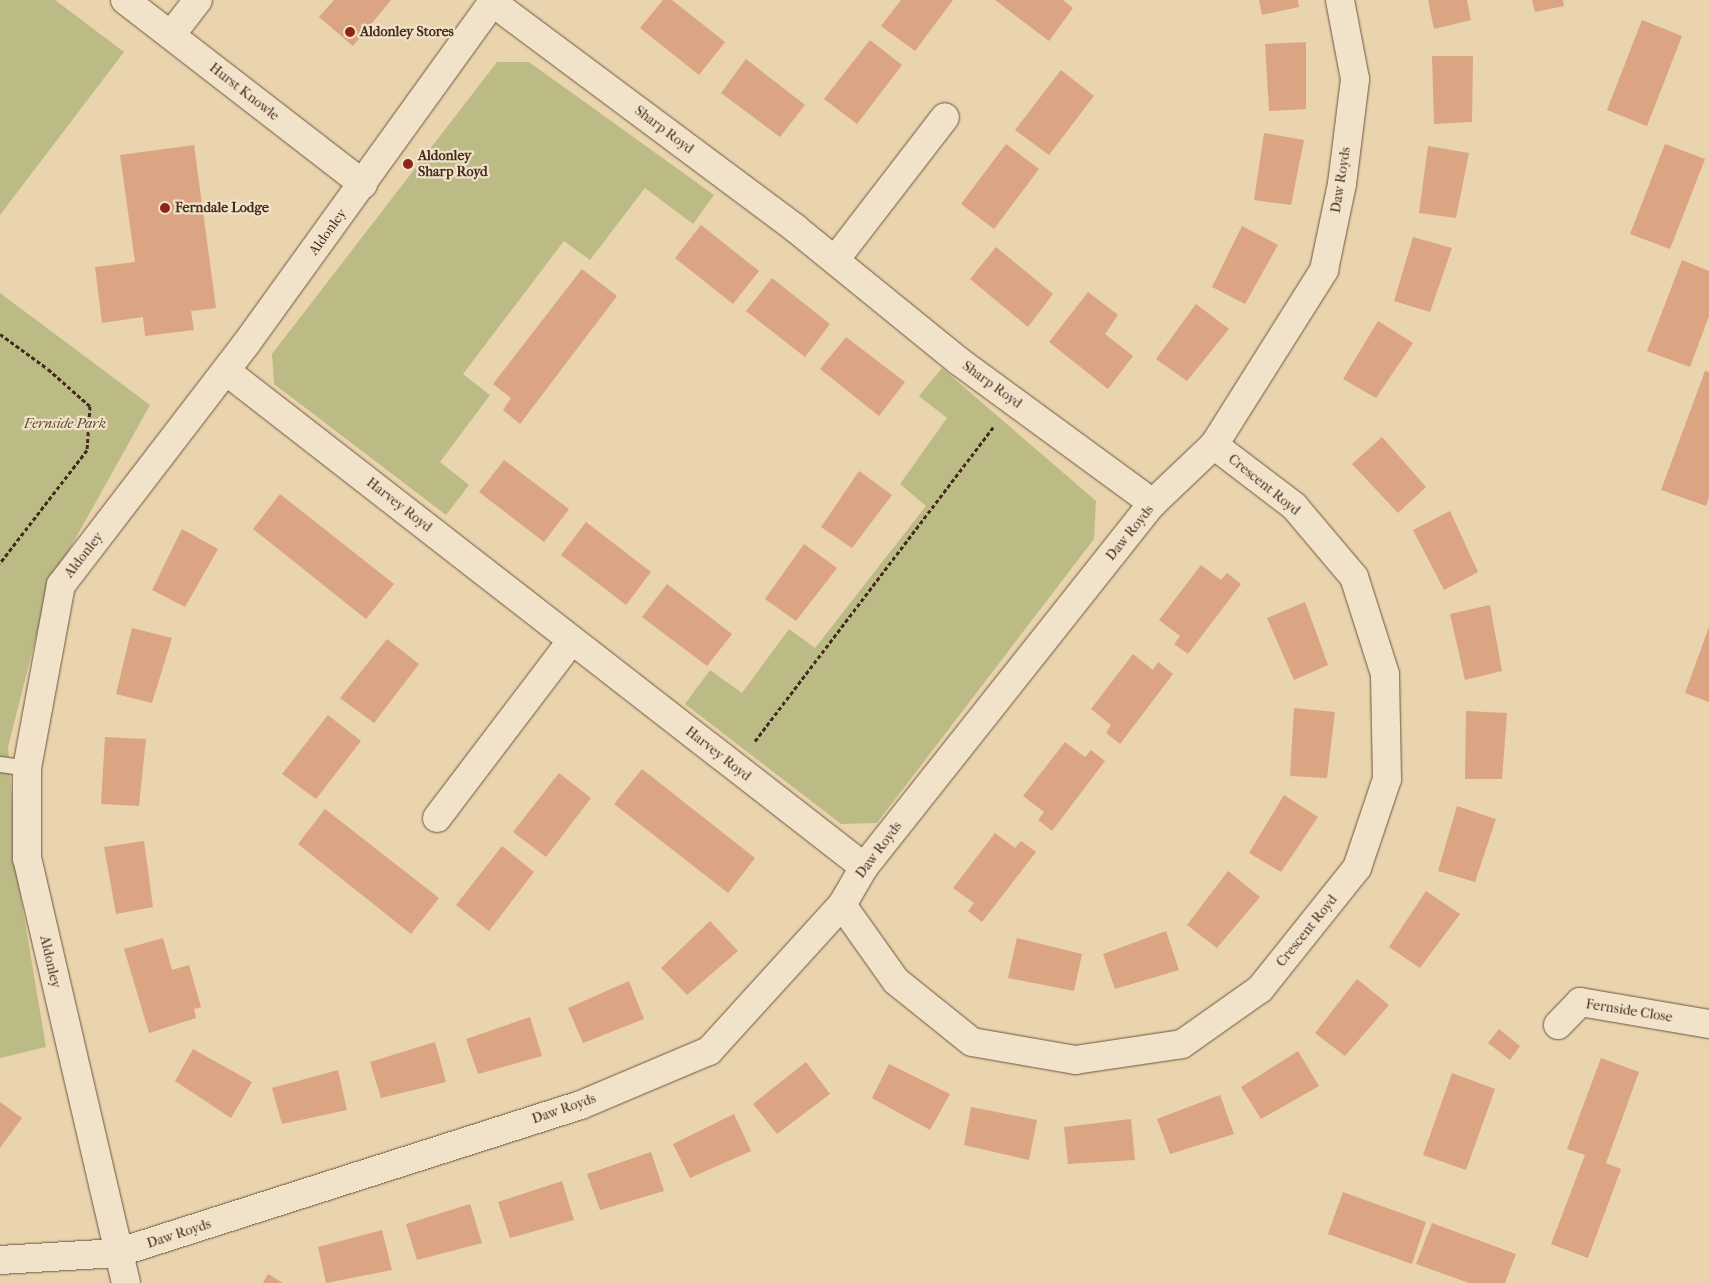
<!DOCTYPE html>
<style>
body{margin:0}
#map{position:relative;width:1709px;height:1283px;overflow:hidden;background:#e9d4ad;font-family:"IM FELL French Canon",serif}
div>[style]{position:absolute}
.green>*{inset:0;background:#bcbb86}
.building>*{inset:0;background:#dba482}
.path>*{height:3px;margin-top:-1.5px;transform-origin:0;background:repeating-linear-gradient(90deg,#472a1d 0 4px,transparent 0 6.5px)}
.roads{filter:drop-shadow(0 0 1px #705441) drop-shadow(0 0 1px #705441)}
.lane>*{height:15px;margin:-7.5px;padding:0 7.5px;transform-origin:7.5px;border-radius:7.5px;background:#f1e3ca}
.street>*{height:28px;margin:-14px;padding:0 14px;transform-origin:14px;border-radius:14px;background:#f1e3ca}
.dots>*{width:14px;height:14px;translate:-50% -50%;box-sizing:border-box;border:2px solid #f1e3ca;border-radius:50%}
span{translate:-50% -50%;white-space:nowrap;text-align:center;line-height:1.15;-webkit-text-stroke:4.5px #f1e3ca;paint-order:stroke}
.poi-label{font-size:14px;color:#472a1d;font-weight:700}
.left{translate:0 -50%;text-align:left}
.street-label{font-size:14px;color:#472a1d}
.park-label{font-size:14px;color:#5e4732;font-style:italic}
</style>
<div id="map">
<div class="green">
<i style="clip-path:polygon(0 0,55px 0,124px 52px,0 215px)"></i>
<i style="clip-path:polygon(497px 62px,529px 62px,714px 195px,693px 224px,645px 188px,590px 260px,564px 241px,463px 374px,490px 395px,440px 462px,469px 485px,446px 515px,274px 384px,272px 354px)"></i>
<i style="clip-path:polygon(0 293px,150px 405px,49px 586px,8px 747px,19px 886px,46px 1047px,0 1058px)"></i>
<i style="clip-path:polygon(942px 368px,1096px 501px,1094px 539px,877px 823px,841px 824px,685px 704px,710px 670px,742px 693px,789px 629px,815px 648px,926px 506px,900px 484px,947px 418px,919px 396px)"></i>
</div>
<div class="building">
<i style="clip-path:polygon(334px 0,391px 0,353px 46px,319px 17px)"></i>
<i style="clip-path:polygon(663px 0,672px 0,725px 42px,699px 75px,640px 28px)"></i>
<i style="clip-path:polygon(901px 0,953px 0,915px 51px,881px 26px)"></i>
<i style="clip-path:polygon(995px 0,1063px 0,1073px 8px,1049px 41px)"></i>
<i style="clip-path:polygon(1259px 0,1298px 0,1299px 7px,1262px 15px)"></i>
<i style="clip-path:polygon(1428px 0,1467px 0,1471px 20px,1434px 29px)"></i>
<i style="clip-path:polygon(1532px 0,1563px 0,1564px 6px,1535px 12px)"></i>
<i style="clip-path:polygon(1642px 20px,1682px 36px,1647px 126px,1607px 110px)"></i>
<i style="clip-path:polygon(870px 40px,902px 65px,857px 124px,824px 99px)"></i>
<i style="clip-path:polygon(1306px 42px,1306px 109px,1269px 111px,1265px 44px)"></i>
<i style="clip-path:polygon(1432px 56px,1473px 56px,1472px 122px,1434px 124px)"></i>
<i style="clip-path:polygon(746px 59px,805px 105px,780px 137px,721px 93px)"></i>
<i style="clip-path:polygon(1061px 70px,1094px 96px,1049px 155px,1015px 130px)"></i>
<i style="clip-path:polygon(1264px 133px,1304px 140px,1291px 205px,1254px 200px)"></i>
<i style="clip-path:polygon(1006px 144px,1039px 169px,994px 229px,961px 204px)"></i>
<i style="clip-path:polygon(1665px 144px,1705px 159px,1670px 249px,1630px 234px)"></i>
<i style="clip-path:polygon(194px 145px,216px 308px,191px 311px,194px 330px,145px 336px,143px 317px,102px 323px,95px 267px,135px 262px,120px 155px)"></i>
<i style="clip-path:polygon(1428px 146px,1469px 153px,1456px 218px,1419px 213px)"></i>
<i style="clip-path:polygon(701px 225px,759px 271px,733px 304px,675px 258px)"></i>
<i style="clip-path:polygon(1242px 226px,1278px 245px,1245px 304px,1212px 287px)"></i>
<i style="clip-path:polygon(1413px 237px,1452px 248px,1430px 312px,1394px 301px)"></i>
<i style="clip-path:polygon(996px 247px,1053px 294px,1028px 327px,970px 279px)"></i>
<i style="clip-path:polygon(1682px 260px,1709px 271px,1709px 316px,1690px 367px,1647px 351px)"></i>
<i style="clip-path:polygon(582px 269px,617px 296px,520px 424px,503px 410px,511px 398px,493px 384px)"></i>
<i style="clip-path:polygon(772px 278px,830px 324px,805px 357px,746px 311px)"></i>
<i style="clip-path:polygon(1088px 292px,1118px 315px,1105px 334px,1133px 356px,1108px 389px,1049px 342px)"></i>
<i style="clip-path:polygon(1196px 304px,1229px 329px,1187px 381px,1156px 359px)"></i>
<i style="clip-path:polygon(1378px 321px,1413px 343px,1376px 398px,1343px 379px)"></i>
<i style="clip-path:polygon(846px 337px,905px 382px,879px 416px,820px 369px)"></i>
<i style="clip-path:polygon(1705px 371px,1709px 372px,1709px 497px,1706px 506px,1661px 490px)"></i>
<i style="clip-path:polygon(1382px 437px,1426px 487px,1398px 513px,1352px 464px)"></i>
<i style="clip-path:polygon(504px 460px,569px 509px,544px 542px,479px 492px)"></i>
<i style="clip-path:polygon(859px 471px,892px 495px,852px 548px,821px 527px)"></i>
<i style="clip-path:polygon(280px 494px,394px 584px,366px 619px,253px 529px)"></i>
<i style="clip-path:polygon(1450px 511px,1478px 572px,1444px 590px,1413px 530px)"></i>
<i style="clip-path:polygon(586px 522px,651px 572px,626px 605px,561px 555px)"></i>
<i style="clip-path:polygon(182px 529px,218px 549px,185px 607px,152px 590px)"></i>
<i style="clip-path:polygon(804px 544px,837px 568px,796px 621px,765px 599px)"></i>
<i style="clip-path:polygon(1201px 565px,1221px 580px,1227px 573px,1241px 584px,1188px 654px,1174px 644px,1180px 636px,1159px 620px)"></i>
<i style="clip-path:polygon(667px 584px,732px 634px,707px 666px,642px 617px)"></i>
<i style="clip-path:polygon(1305px 602px,1328px 665px,1294px 680px,1267px 618px)"></i>
<i style="clip-path:polygon(1490px 605px,1502px 671px,1465px 680px,1450px 614px)"></i>
<i style="clip-path:polygon(1709px 627px,1709px 702px,1685px 693px)"></i>
<i style="clip-path:polygon(132px 628px,172px 638px,152px 703px,116px 694px)"></i>
<i style="clip-path:polygon(387px 639px,419px 664px,374px 723px,340px 698px)"></i>
<i style="clip-path:polygon(1133px 654px,1153px 670px,1158px 662px,1173px 674px,1120px 744px,1106px 733px,1111px 725px,1091px 709px)"></i>
<i style="clip-path:polygon(1294px 708px,1335px 712px,1327px 778px,1290px 776px)"></i>
<i style="clip-path:polygon(1466px 711px,1507px 713px,1502px 779px,1465px 779px)"></i>
<i style="clip-path:polygon(328px 715px,361px 741px,316px 799px,282px 774px)"></i>
<i style="clip-path:polygon(105px 737px,146px 739px,139px 806px,101px 804px)"></i>
<i style="clip-path:polygon(1065px 742px,1085px 757px,1091px 750px,1105px 761px,1052px 831px,1038px 820px,1044px 812px,1023px 796px)"></i>
<i style="clip-path:polygon(642px 769px,755px 858px,728px 893px,614px 804px)"></i>
<i style="clip-path:polygon(559px 773px,591px 798px,546px 857px,513px 832px)"></i>
<i style="clip-path:polygon(1284px 795px,1318px 817px,1281px 872px,1249px 853px)"></i>
<i style="clip-path:polygon(1457px 806px,1496px 819px,1475px 882px,1438px 871px)"></i>
<i style="clip-path:polygon(325px 809px,439px 898px,411px 934px,298px 844px)"></i>
<i style="clip-path:polygon(995px 833px,1015px 848px,1021px 841px,1036px 852px,982px 922px,968px 911px,974px 903px,953px 888px)"></i>
<i style="clip-path:polygon(144px 841px,153px 907px,116px 914px,104px 847px)"></i>
<i style="clip-path:polygon(502px 846px,534px 872px,489px 931px,456px 905px)"></i>
<i style="clip-path:polygon(1228px 871px,1260px 897px,1217px 948px,1187px 925px)"></i>
<i style="clip-path:polygon(1426px 891px,1460px 914px,1420px 968px,1389px 947px)"></i>
<i style="clip-path:polygon(710px 921px,738px 951px,687px 995px,661px 968px)"></i>
<i style="clip-path:polygon(1166px 931px,1179px 970px,1115px 989px,1103px 954px)"></i>
<i style="clip-path:polygon(163px 938px,172px 970px,189px 965px,201px 1007px,194px 1009px,196px 1018px,149px 1033px,124px 949px)"></i>
<i style="clip-path:polygon(1017px 938px,1082px 954px,1074px 991px,1008px 978px)"></i>
<i style="clip-path:polygon(1357px 979px,1389px 1005px,1345px 1056px,1315px 1033px)"></i>
<i style="clip-path:polygon(629px 981px,644px 1019px,583px 1043px,568px 1008px)"></i>
<i style="clip-path:polygon(530px 1017px,542px 1056px,478px 1074px,466px 1039px)"></i>
<i style="clip-path:polygon(1499px 1029px,1520px 1046px,1510px 1060px,1488px 1043px)"></i>
<i style="clip-path:polygon(435px 1042px,446px 1082px,381px 1098px,370px 1062px)"></i>
<i style="clip-path:polygon(193px 1049px,252px 1082px,231px 1118px,175px 1081px)"></i>
<i style="clip-path:polygon(1298px 1051px,1319px 1086px,1261px 1119px,1241px 1087px)"></i>
<i style="clip-path:polygon(1601px 1058px,1639px 1072px,1606px 1163px,1621px 1169px,1588px 1258px,1551px 1244px,1585px 1155px,1567px 1149px)"></i>
<i style="clip-path:polygon(806px 1062px,830px 1094px,777px 1134px,753px 1104px)"></i>
<i style="clip-path:polygon(889px 1064px,950px 1094px,930px 1130px,872px 1098px)"></i>
<i style="clip-path:polygon(338px 1070px,347px 1110px,282px 1124px,272px 1088px)"></i>
<i style="clip-path:polygon(1452px 1073px,1495px 1089px,1466px 1170px,1423px 1155px)"></i>
<i style="clip-path:polygon(1220px 1095px,1234px 1134px,1170px 1154px,1157px 1119px)"></i>
<i style="clip-path:polygon(0 1102px,22px 1118px,0 1148px)"></i>
<i style="clip-path:polygon(971px 1107px,1037px 1120px,1029px 1160px,964px 1145px)"></i>
<i style="clip-path:polygon(734px 1114px,751px 1151px,690px 1178px,673px 1144px)"></i>
<i style="clip-path:polygon(1131px 1119px,1135px 1160px,1068px 1164px,1064px 1127px)"></i>
<i style="clip-path:polygon(651px 1152px,664px 1191px,600px 1210px,587px 1174px)"></i>
<i style="clip-path:polygon(562px 1181px,574px 1220px,510px 1238px,498px 1202px)"></i>
<i style="clip-path:polygon(1343px 1192px,1426px 1222px,1412px 1264px,1328px 1234px)"></i>
<i style="clip-path:polygon(470px 1204px,482px 1243px,417px 1260px,406px 1224px)"></i>
<i style="clip-path:polygon(1432px 1223px,1516px 1254px,1505px 1283px,1469px 1283px,1416px 1264px)"></i>
<i style="clip-path:polygon(382px 1230px,392px 1270px,326px 1283px,318px 1247px)"></i>
<i style="clip-path:polygon(268px 1274px,283px 1283px,263px 1283px)"></i>
</div>
<div class="path">
<i style="left:0;top:334px;width:59px;rotate:36.1deg"></i>
<i style="left:48px;top:369px;width:56px;rotate:41.4deg"></i>
<i style="left:90px;top:406px;width:44px;rotate:93.9deg"></i>
<i style="left:87px;top:450px;width:143px;rotate:127.6deg"></i>
<i style="left:755px;top:741px;width:394px;rotate:-52.8deg"></i>
</div>
<div class="roads">
<div class="lane">
<i style="left:0;top:764px;width:27px;rotate:8deg"></i>
</div>
<div class="street">
<i style="left:125px;top:0;width:301px;rotate:37.7deg"></i>
<i style="left:492px;top:2px;width:378px;rotate:36.7deg"></i>
<i style="left:795px;top:228px;width:213px;rotate:39.1deg"></i>
<i style="left:960px;top:362px;width:239px;rotate:36.2deg"></i>
<i style="left:171px;top:35px;width:44px;rotate:-52.4deg"></i>
<i style="left:835px;top:260px;width:180px;rotate:-52.4deg"></i>
<i style="left:226px;top:371px;width:808px;rotate:37.86deg"></i>
<i style="left:437px;top:818px;width:223px;rotate:-52.8deg"></i>
<i style="left:842px;top:905px;width:93px;rotate:54.6deg"></i>
<i style="left:896px;top:981px;width:97px;rotate:38.8deg"></i>
<i style="left:972px;top:1042px;width:105px;rotate:9.9deg"></i>
<i style="left:1075px;top:1060px;width:108px;rotate:-8.5deg"></i>
<i style="left:1182px;top:1044px;width:95px;rotate:-35.2deg"></i>
<i style="left:1260px;top:989px;width:155px;rotate:-51.3deg"></i>
<i style="left:1357px;top:868px;width:94px;rotate:-71.4deg"></i>
<i style="left:1387px;top:779px;width:105px;rotate:-91.1deg"></i>
<i style="left:1385px;top:674px;width:102px;rotate:-107.7deg"></i>
<i style="left:1354px;top:577px;width:93px;rotate:-130.2deg"></i>
<i style="left:1294px;top:506px;width:101px;rotate:-142.7deg"></i>
<i style="left:1558px;top:1025px;width:32px;rotate:-46deg"></i>
<i style="left:1580px;top:1002px;width:131px;rotate:9.7deg"></i>
<i style="left:0;top:1260px;width:117px;rotate:-3.4deg"></i>
<i style="left:117px;top:1253px;width:487px;rotate:-17.7deg"></i>
<i style="left:581px;top:1105px;width:139px;rotate:-22.9deg"></i>
<i style="left:709px;top:1051px;width:197px;rotate:-47.7deg"></i>
<i style="left:842px;top:905px;width:44px;rotate:-59.9deg"></i>
<i style="left:864px;top:867px;width:465px;rotate:-51.6deg"></i>
<i style="left:1153px;top:503px;width:84px;rotate:-43.6deg"></i>
<i style="left:1214px;top:445px;width:207px;rotate:-57.8deg"></i>
<i style="left:1324px;top:270px;width:88px;rotate:-78.2deg"></i>
<i style="left:1342px;top:184px;width:106px;rotate:-82.9deg"></i>
<i style="left:1355px;top:79px;width:80px;rotate:-100.8deg"></i>
<i style="left:126px;top:1283px;width:435px;rotate:-103.1deg"></i>
<i style="left:27px;top:859px;width:91px;rotate:-90deg"></i>
<i style="left:27px;top:768px;width:186px;rotate:-79.5deg"></i>
<i style="left:61px;top:585px;width:304px;rotate:-52.5deg"></i>
<i style="left:246px;top:344px;width:424px;rotate:-54.2deg"></i>
</div>
</div>
<div class="dots">
<i style="left:350px;top:32px;background:#8f2418"></i>
<i style="left:408px;top:164px;background:#8f2418"></i>
<i style="left:165px;top:208px;background:#8f2418"></i>
</div>
<div class="poi-label">
<span class="left" style="left:360px;top:32px">Aldonley Stores</span>
<span class="left" style="left:418px;top:164px">Aldonley<br>Sharp Royd</span>
<span class="left" style="left:175px;top:208px">Ferndale Lodge</span>
</div>
<div class="street-label">
<span style="left:244px;top:92px;rotate:38deg">Hurst Knowle</span>
<span style="left:664px;top:130px;rotate:37deg">Sharp Royd</span>
<span style="left:1341px;top:180px;rotate:-81deg">Daw Royds</span>
<span style="left:328px;top:232px;rotate:-54deg">Aldonley</span>
<span style="left:992px;top:385px;rotate:36deg">Sharp Royd</span>
<span style="left:1264px;top:485px;rotate:39deg">Crescent Royd</span>
<span style="left:399px;top:505px;rotate:38deg">Harvey Royd</span>
<span style="left:1130px;top:533px;rotate:-51deg">Daw Royds</span>
<span style="left:84px;top:555px;rotate:-52deg">Aldonley</span>
<span style="left:718px;top:754px;rotate:38deg">Harvey Royd</span>
<span style="left:879px;top:850px;rotate:-53deg">Daw Royds</span>
<span style="left:1307px;top:931px;rotate:-51deg">Crescent Royd</span>
<span style="left:50px;top:962px;rotate:77deg">Aldonley</span>
<span style="left:1629px;top:1011px;rotate:9deg">Fernside Close</span>
<span style="left:564px;top:1109px;rotate:-19deg">Daw Royds</span>
<span style="left:179px;top:1234px;rotate:-18deg">Daw Royds</span>
</div>
<div class="park-label">
<span style="left:65px;top:424px">Fernside Park</span>
</div>
</div>
